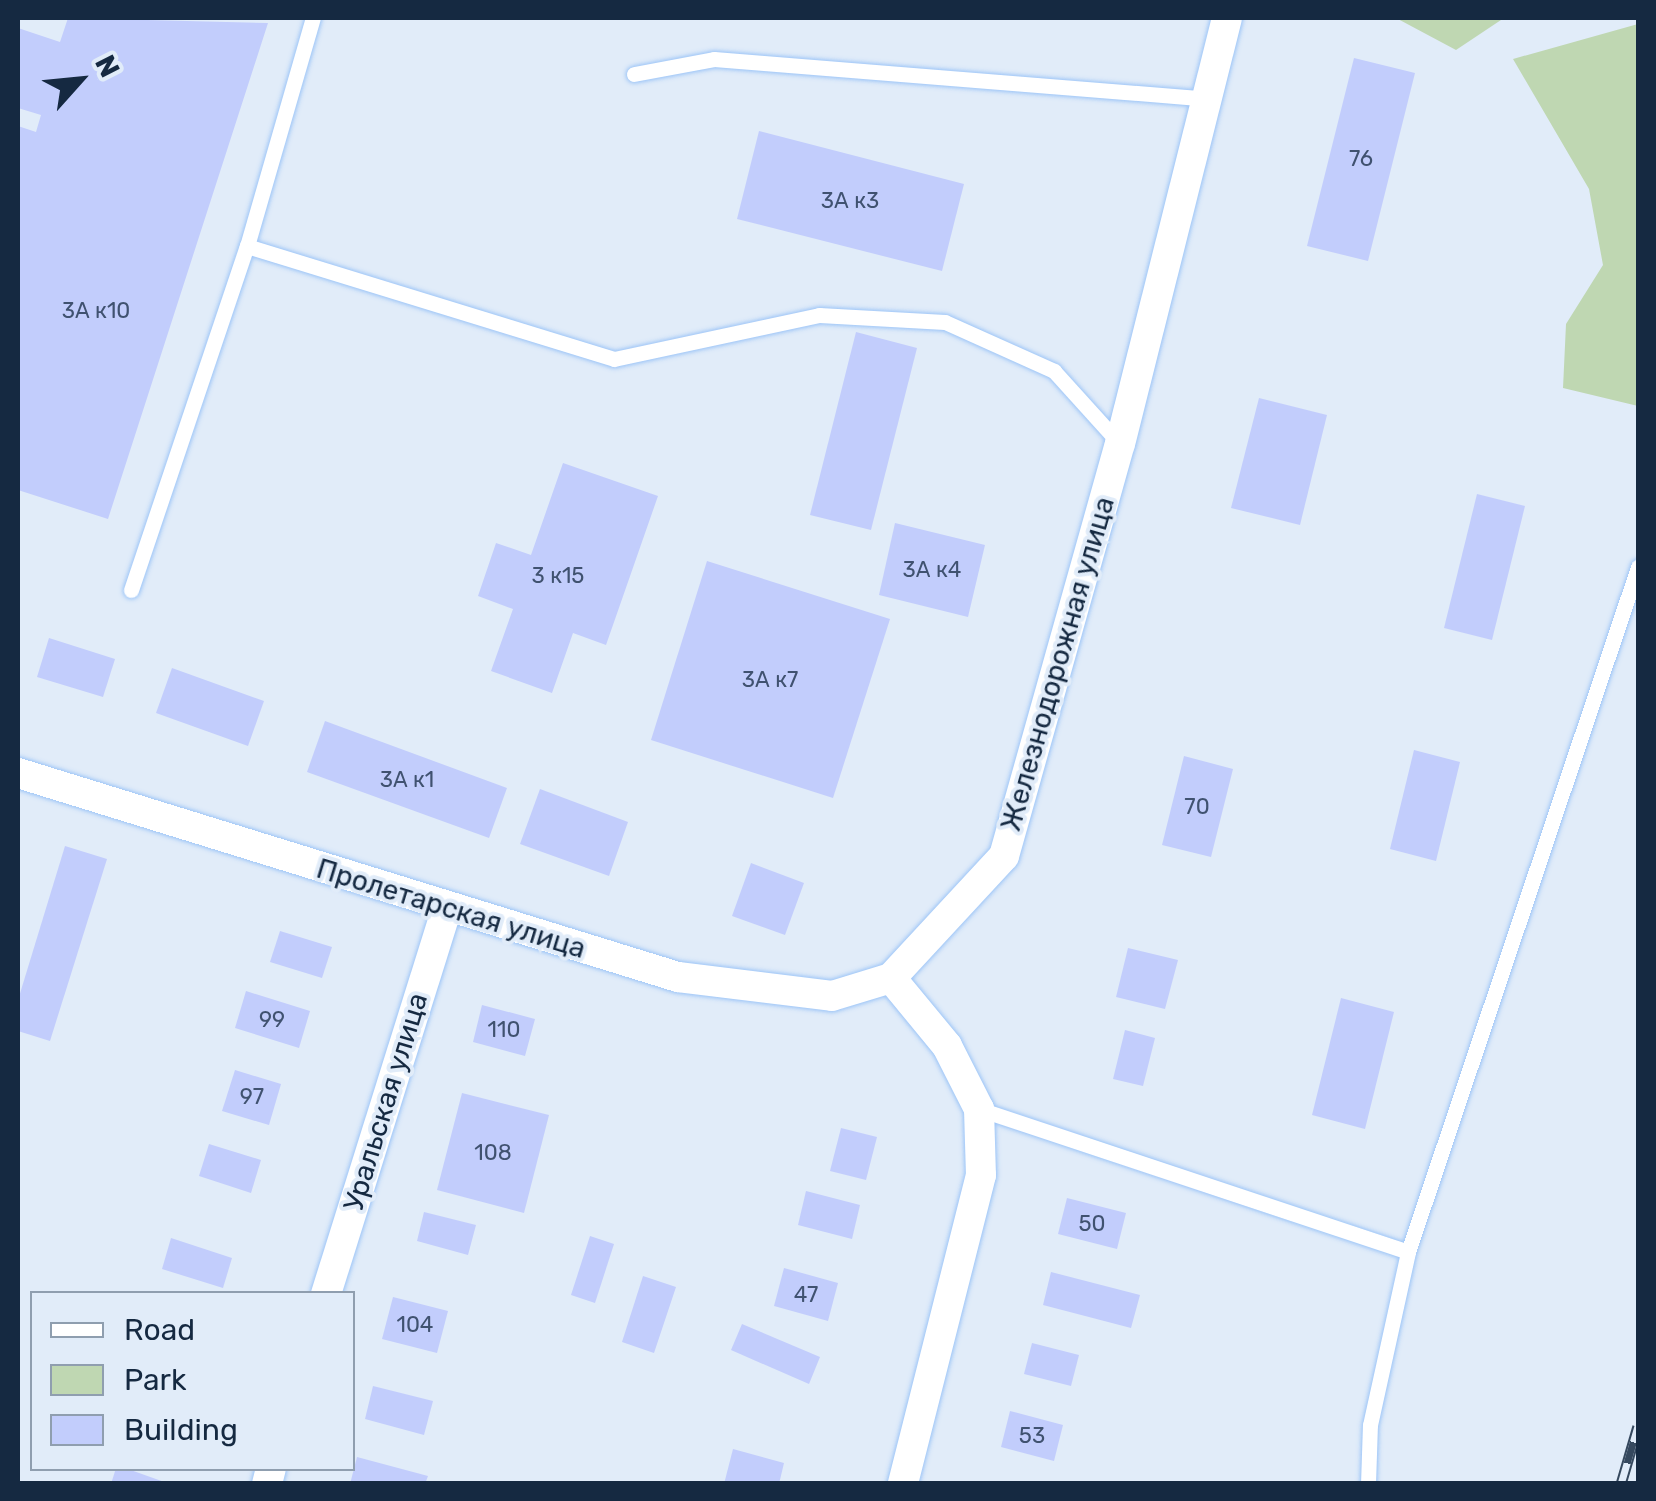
<!DOCTYPE html>
<meta charset="utf-8">
<style>
body{margin:0}
#map{position:relative;width:1656px;height:1501px;overflow:hidden;background:#e1ecf9;font-family:Rubik,sans-serif}
div>[style]{position:absolute}
.green>*{inset:0;background:#bfd7b2}
.building>*{inset:0;background:#c2cdfc}
.roads{filter:drop-shadow(0 0 2px #9dc5f7) drop-shadow(0 0 2px #9dc5f7)}
.service>*{height:15px;margin:-7.5px;padding:0 7.5px;transform-origin:7.5px;border-radius:7.5px;background:#fff}
.minor>*{height:30px;margin:-15px;padding:0 15px;transform-origin:15px;border-radius:15px;background:#fff}
.rail>*{height:11px;margin-top:-5.5px;transform-origin:0;background:repeating-linear-gradient(90deg,#e1ecf9 0 22px,#35485e 0 44px);box-sizing:border-box;border-block:2px solid #35485e}
span{translate:-50% -50%;white-space:nowrap;text-align:center;line-height:1.15;-webkit-text-stroke:8px #e1ecf9;paint-order:stroke}
.number-label{font-size:22px;color:#405270}
.number-label span{-webkit-text-stroke-width:0}
.street-label{font-size:28px;color:#152941}
.frame{position:absolute;inset:0;border:20px solid #152941;pointer-events:none}
.legend{position:absolute;left:30px;top:1291px;width:325px;height:180px;box-sizing:border-box;background:#e1ecf9;border:2px solid #8f9eaf;margin:0;padding:12px 18px;list-style:none;font-size:30px;color:#152941}
.legend li{display:flex;align-items:center;gap:20px;height:50px}
.legend b{width:50px;border:2px solid #8f9eaf}
.north{position:absolute;left:30px;top:30px;width:100px;height:100px;-webkit-text-stroke:8px #e1ecf9;paint-order:stroke;rotate:63deg;font-size:28px;font-weight:700;line-height:40px;text-align:center;color:#152941}
.north::after{content:'';display:block;margin:auto;width:35px;height:45px;background:#152941;clip-path:polygon(50% 0,100% 100%,50% 72%,0 100%)}
</style>
<div id="map">
<div class="green">
<i style="clip-path:polygon(1396px 18px,1504px 18px,1456px 50px)"></i>
<i style="clip-path:polygon(1638px 24px,1638px 406px,1563px 388px,1566px 324px,1603px 265px,1589px 189px,1513px 59px)"></i>
</div>
<div class="building">
<i style="clip-path:polygon(68px 18px,268px 23px,108px 519px,18px 490px,18px 126px,36px 132px,41px 115px,18px 108px,18px 28px,60px 42px)"></i>
<i style="clip-path:polygon(1354px 58px,1415px 73px,1368px 261px,1307px 246px)"></i>
<i style="clip-path:polygon(759px 131px,964px 184px,942px 271px,737px 219px)"></i>
<i style="clip-path:polygon(856px 332px,917px 348px,871px 530px,810px 515px)"></i>
<i style="clip-path:polygon(1259px 398px,1327px 415px,1300px 525px,1231px 508px)"></i>
<i style="clip-path:polygon(563px 463px,658px 496px,606px 645px,573px 633px,552px 693px,491px 671px,513px 609px,478px 596px,496px 543px,531px 555px)"></i>
<i style="clip-path:polygon(1477px 494px,1525px 506px,1492px 640px,1444px 628px)"></i>
<i style="clip-path:polygon(895px 523px,985px 545px,968px 617px,879px 595px)"></i>
<i style="clip-path:polygon(707px 561px,890px 619px,833px 798px,651px 740px)"></i>
<i style="clip-path:polygon(49px 638px,115px 659px,103px 697px,37px 677px)"></i>
<i style="clip-path:polygon(172px 668px,264px 701px,248px 746px,156px 713px)"></i>
<i style="clip-path:polygon(325px 721px,507px 788px,489px 838px,307px 772px)"></i>
<i style="clip-path:polygon(1414px 750px,1460px 762px,1436px 861px,1390px 849px)"></i>
<i style="clip-path:polygon(1184px 756px,1233px 769px,1211px 857px,1162px 845px)"></i>
<i style="clip-path:polygon(540px 789px,628px 822px,609px 876px,520px 844px)"></i>
<i style="clip-path:polygon(65px 846px,107px 859px,50px 1041px,18px 1031px,18px 1000px)"></i>
<i style="clip-path:polygon(751px 863px,804px 883px,785px 935px,732px 916px)"></i>
<i style="clip-path:polygon(280px 931px,332px 947px,322px 978px,270px 962px)"></i>
<i style="clip-path:polygon(1128px 948px,1178px 960px,1165px 1009px,1116px 997px)"></i>
<i style="clip-path:polygon(246px 991px,310px 1011px,299px 1048px,235px 1028px)"></i>
<i style="clip-path:polygon(1341px 998px,1394px 1012px,1365px 1129px,1312px 1115px)"></i>
<i style="clip-path:polygon(482px 1005px,535px 1019px,525px 1056px,473px 1042px)"></i>
<i style="clip-path:polygon(1125px 1030px,1155px 1038px,1143px 1086px,1113px 1079px)"></i>
<i style="clip-path:polygon(235px 1070px,281px 1084px,269px 1125px,222px 1111px)"></i>
<i style="clip-path:polygon(462px 1093px,549px 1115px,524px 1213px,437px 1190px)"></i>
<i style="clip-path:polygon(841px 1128px,877px 1137px,866px 1180px,830px 1171px)"></i>
<i style="clip-path:polygon(209px 1144px,261px 1160px,251px 1193px,199px 1176px)"></i>
<i style="clip-path:polygon(806px 1191px,860px 1205px,852px 1239px,798px 1225px)"></i>
<i style="clip-path:polygon(1067px 1198px,1126px 1213px,1117px 1249px,1058px 1234px)"></i>
<i style="clip-path:polygon(424px 1212px,476px 1225px,468px 1255px,417px 1241px)"></i>
<i style="clip-path:polygon(590px 1236px,614px 1244px,595px 1303px,571px 1295px)"></i>
<i style="clip-path:polygon(171px 1238px,232px 1258px,223px 1288px,162px 1269px)"></i>
<i style="clip-path:polygon(784px 1268px,838px 1283px,828px 1321px,774px 1306px)"></i>
<i style="clip-path:polygon(1051px 1272px,1140px 1295px,1131px 1328px,1043px 1305px)"></i>
<i style="clip-path:polygon(643px 1276px,676px 1287px,654px 1353px,622px 1342px)"></i>
<i style="clip-path:polygon(393px 1297px,448px 1311px,437px 1353px,382px 1339px)"></i>
<i style="clip-path:polygon(742px 1324px,820px 1357px,809px 1384px,731px 1350px)"></i>
<i style="clip-path:polygon(1032px 1343px,1079px 1355px,1071px 1386px,1024px 1374px)"></i>
<i style="clip-path:polygon(373px 1386px,433px 1401px,424px 1435px,365px 1419px)"></i>
<i style="clip-path:polygon(1010px 1411px,1063px 1425px,1054px 1461px,1001px 1447px)"></i>
<i style="clip-path:polygon(733px 1449px,784px 1463px,779px 1484px,724px 1484px)"></i>
<i style="clip-path:polygon(357px 1457px,428px 1476px,425px 1484px,350px 1484px)"></i>
<i style="clip-path:polygon(116px 1468px,125px 1468px,170px 1484px,111px 1484px)"></i>
</div>
<div class="roads">
<div class="service">
<i style="left:634px;top:74px;width:81px;rotate:-10.6deg"></i>
<i style="left:714px;top:59px;width:489px;rotate:4.6deg"></i>
<i style="left:247px;top:246px;width:384px;rotate:17.1deg"></i>
<i style="left:614px;top:359px;width:210px;rotate:-12.1deg"></i>
<i style="left:819px;top:315px;width:126px;rotate:3.2deg"></i>
<i style="left:945px;top:322px;width:120px;rotate:24.2deg"></i>
<i style="left:1054px;top:371px;width:98px;rotate:47.9deg"></i>
<i style="left:131px;top:590px;width:363px;rotate:-71.4deg"></i>
<i style="left:247px;top:246px;width:237px;rotate:-73.9deg"></i>
<i style="left:979px;top:1109px;width:452px;rotate:18.4deg"></i>
<i style="left:1368px;top:1484px;width:59px;rotate:-88.1deg"></i>
<i style="left:1370px;top:1425px;width:177px;rotate:-77.6deg"></i>
<i style="left:1408px;top:1252px;width:723px;rotate:-71.44deg"></i>
</div>
<div class="minor">
<i style="left:18px;top:773px;width:691px;rotate:17.18deg"></i>
<i style="left:678px;top:977px;width:155px;rotate:7deg"></i>
<i style="left:832px;top:996px;width:62px;rotate:-17deg"></i>
<i style="left:891px;top:978px;width:166px;rotate:-47.2deg"></i>
<i style="left:1004px;top:856px;width:428px;rotate:-74.3deg"></i>
<i style="left:1120px;top:444px;width:439px;rotate:-75.9deg"></i>
<i style="left:891px;top:978px;width:88px;rotate:50.5deg"></i>
<i style="left:947px;top:1046px;width:71px;rotate:63.1deg"></i>
<i style="left:979px;top:1109px;width:66px;rotate:88.3deg"></i>
<i style="left:981px;top:1175px;width:319px;rotate:104.2deg"></i>
<i style="left:326px;top:1294px;width:402px;rotate:-72.6deg"></i>
<i style="left:267px;top:1484px;width:16px;rotate:-76deg"></i>
</div>
</div>
<div class="rail">
<i style="left:1621px;top:1484px;width:60px;rotate:-73.7deg"></i>
</div>
<div class="number-label">
<span style="left:1361px;top:159px">76</span>
<span style="left:850px;top:201px">3А к3</span>
<span style="left:96px;top:311px">3А к10</span>
<span style="left:932px;top:570px">3А к4</span>
<span style="left:558px;top:576px">3 к15</span>
<span style="left:770px;top:680px">3А к7</span>
<span style="left:407px;top:780px">3А к1</span>
<span style="left:1197px;top:807px">70</span>
<span style="left:272px;top:1020px">99</span>
<span style="left:504px;top:1030px">110</span>
<span style="left:252px;top:1097px">97</span>
<span style="left:493px;top:1153px">108</span>
<span style="left:1092px;top:1224px">50</span>
<span style="left:806px;top:1295px">47</span>
<span style="left:415px;top:1325px">104</span>
<span style="left:1032px;top:1436px">53</span>
</div>
<div class="street-label">
<span style="left:1058px;top:664px;rotate:-74deg">Железнодорожная улица</span>
<span style="left:451px;top:909px;rotate:17deg">Пролетарская улица</span>
<span style="left:386px;top:1102px;rotate:-73deg">Уральская улица</span>
</div>
<div class="frame"></div>
<ul class="legend">
<li><b style="height:12px;background:#fff"></b>Road</li>
<li><b style="height:28px;background:#bfd7b2"></b>Park</li>
<li><b style="height:28px;background:#c2cdfc"></b>Building</li>
</ul>
<div class="north">N</div>
</div>
